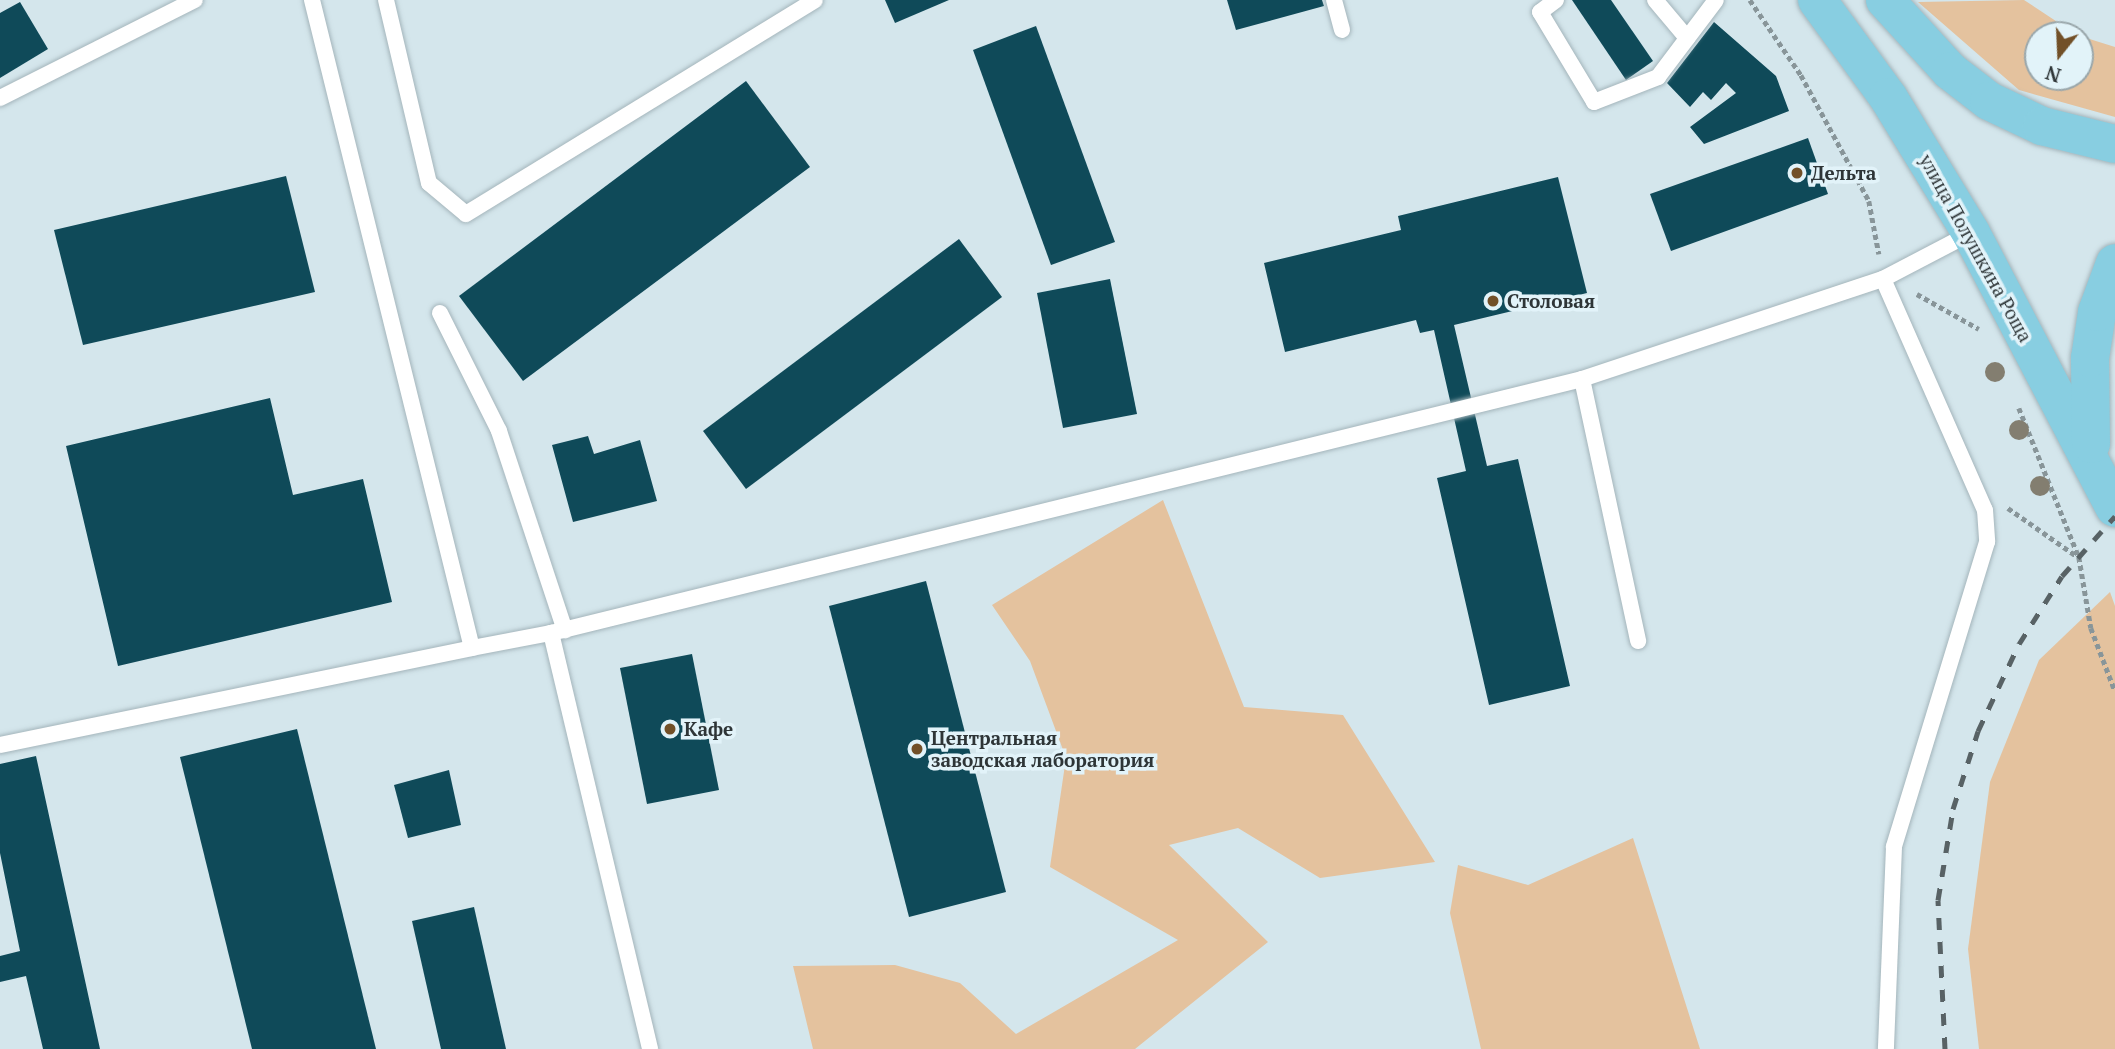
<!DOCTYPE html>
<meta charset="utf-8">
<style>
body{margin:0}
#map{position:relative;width:2115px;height:1049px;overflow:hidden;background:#d4e6ec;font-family:"PT Serif",serif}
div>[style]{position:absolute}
.green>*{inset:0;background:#e4c29e}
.building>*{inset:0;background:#0f4a59}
.path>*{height:4.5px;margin-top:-2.25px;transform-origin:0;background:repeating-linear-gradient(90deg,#889599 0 5px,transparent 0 8.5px)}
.roads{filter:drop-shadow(0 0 2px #a4b5bb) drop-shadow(0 0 2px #a4b5bb)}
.lane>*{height:16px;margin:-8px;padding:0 8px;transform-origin:8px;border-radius:8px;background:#fff}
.primary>*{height:38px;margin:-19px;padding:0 19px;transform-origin:19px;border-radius:19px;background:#88cee1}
.rail>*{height:5px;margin-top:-2.5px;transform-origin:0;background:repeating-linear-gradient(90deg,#586265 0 12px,transparent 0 24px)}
.trees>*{width:20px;height:20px;margin:-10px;border-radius:50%;background:#837e70}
.dots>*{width:19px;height:19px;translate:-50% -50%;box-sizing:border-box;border:4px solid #e2f3f9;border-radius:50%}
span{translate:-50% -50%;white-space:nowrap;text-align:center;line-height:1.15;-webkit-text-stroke:7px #e2f3f9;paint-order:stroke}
.poi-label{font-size:19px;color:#2e3537;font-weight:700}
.left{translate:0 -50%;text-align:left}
.street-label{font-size:19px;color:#2e3537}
.north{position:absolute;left:2024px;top:21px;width:70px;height:70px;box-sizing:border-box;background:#e2f3f9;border:2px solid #9aa7ab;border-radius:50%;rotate:198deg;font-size:19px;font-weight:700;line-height:28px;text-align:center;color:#2e3537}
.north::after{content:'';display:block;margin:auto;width:24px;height:32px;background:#725028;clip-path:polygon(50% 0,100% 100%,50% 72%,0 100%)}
</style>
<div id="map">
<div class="green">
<i style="clip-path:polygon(2024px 0,2077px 35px,2038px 35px,2038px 77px,2080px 77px,2080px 36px,2115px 47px,2115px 117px,2019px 90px,1918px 2px)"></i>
<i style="clip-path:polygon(1163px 500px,1244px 707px,1343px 715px,1435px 862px,1320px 878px,1238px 828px,1169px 845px,1268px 942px,1135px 1049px,813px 1049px,793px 966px,895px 965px,960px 983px,1016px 1034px,1178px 940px,1050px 867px,1066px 758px,1030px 661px,992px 605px)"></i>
<i style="clip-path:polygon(2110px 592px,2115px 606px,2115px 1049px,1979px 1049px,1968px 949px,1990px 782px,2039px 660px)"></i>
<i style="clip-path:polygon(1633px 838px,1700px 1049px,1481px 1049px,1450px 913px,1458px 865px,1528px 885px)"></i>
</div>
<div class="building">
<i style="clip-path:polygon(885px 0,949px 0,895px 23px)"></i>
<i style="clip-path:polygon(1227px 0,1322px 0,1324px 6px,1236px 30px)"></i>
<i style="clip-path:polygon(1572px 0,1611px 0,1653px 61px,1626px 80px)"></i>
<i style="clip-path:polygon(20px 2px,48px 49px,0 78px,0 13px)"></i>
<i style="clip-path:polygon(1714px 22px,1776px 76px,1789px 111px,1704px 144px,1690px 127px,1736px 93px,1726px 83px,1711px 100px,1703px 92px,1690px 107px,1667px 83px)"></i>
<i style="clip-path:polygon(1036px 26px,1115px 242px,1051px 265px,973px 50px)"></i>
<i style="clip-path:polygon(746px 81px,810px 167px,523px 381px,459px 296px)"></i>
<i style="clip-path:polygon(1808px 138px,1828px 194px,1671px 251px,1650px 194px)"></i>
<i style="clip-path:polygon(286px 176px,315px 292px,83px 345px,54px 230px)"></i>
<i style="clip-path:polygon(1558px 177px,1587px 293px,1454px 325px,1487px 466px,1518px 459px,1570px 686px,1489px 705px,1437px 478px,1466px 471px,1434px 330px,1420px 333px,1416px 320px,1285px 352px,1264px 263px,1401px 230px,1398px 216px)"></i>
<i style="clip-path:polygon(959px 239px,1002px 297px,746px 489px,703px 431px)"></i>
<i style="clip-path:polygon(1110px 279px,1137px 414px,1063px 428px,1037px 293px)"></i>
<i style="clip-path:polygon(270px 398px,293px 495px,363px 479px,392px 602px,118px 666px,66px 446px)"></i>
<i style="clip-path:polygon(588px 436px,594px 454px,640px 440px,657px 501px,573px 522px,552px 445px)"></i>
<i style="clip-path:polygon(926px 581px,1006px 892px,909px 917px,829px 606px)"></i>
<i style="clip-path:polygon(692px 654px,719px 790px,647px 804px,620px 668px)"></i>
<i style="clip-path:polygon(297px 729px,376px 1049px,252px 1049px,180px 757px)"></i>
<i style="clip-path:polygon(36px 756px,100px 1049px,43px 1049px,26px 976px,0 982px,0 956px,20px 951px,0 853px,0 764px)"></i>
<i style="clip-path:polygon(449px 770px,461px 825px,408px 838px,394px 785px)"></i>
<i style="clip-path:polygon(474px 907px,506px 1049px,441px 1049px,412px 921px)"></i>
</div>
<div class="path">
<i style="left:1750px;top:0;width:91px;rotate:55.8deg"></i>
<i style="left:1801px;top:75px;width:143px;rotate:61.6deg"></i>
<i style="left:1869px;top:201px;width:54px;rotate:79.3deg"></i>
<i style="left:1917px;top:294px;width:71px;rotate:29.4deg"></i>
<i style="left:2019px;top:408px;width:161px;rotate:68.1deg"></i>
<i style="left:2079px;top:557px;width:72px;rotate:80.4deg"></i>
<i style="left:2091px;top:628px;width:67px;rotate:69.1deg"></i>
<i style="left:2008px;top:508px;width:85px;rotate:35deg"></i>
</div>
<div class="roads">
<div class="lane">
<i style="left:312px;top:0;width:667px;rotate:76.13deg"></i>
<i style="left:472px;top:648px;width:80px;rotate:-10.8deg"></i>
<i style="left:551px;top:633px;width:428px;rotate:76.6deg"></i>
<i style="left:386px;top:0;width:188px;rotate:76.8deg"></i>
<i style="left:429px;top:183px;width:48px;rotate:40deg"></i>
<i style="left:466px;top:214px;width:409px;rotate:-31.5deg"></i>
<i style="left:1334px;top:0;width:31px;rotate:75deg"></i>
<i style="left:1556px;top:0;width:20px;rotate:143deg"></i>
<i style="left:1540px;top:12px;width:105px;rotate:59deg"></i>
<i style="left:1594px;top:102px;width:69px;rotate:-21.3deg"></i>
<i style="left:1658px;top:77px;width:96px;rotate:-53deg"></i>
<i style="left:1655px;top:0;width:50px;rotate:49.9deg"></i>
<i style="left:0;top:98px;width:218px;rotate:-26.7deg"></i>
<i style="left:1883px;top:279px;width:253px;rotate:66.2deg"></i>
<i style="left:1985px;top:510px;width:32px;rotate:86deg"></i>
<i style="left:1987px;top:542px;width:319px;rotate:107deg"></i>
<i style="left:1894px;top:847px;width:202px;rotate:92.3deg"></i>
<i style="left:440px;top:313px;width:132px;rotate:63.4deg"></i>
<i style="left:499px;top:431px;width:210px;rotate:71.7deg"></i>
<i style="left:1582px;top:379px;width:268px;rotate:77.9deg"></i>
<i style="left:551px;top:633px;width:1062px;rotate:-13.84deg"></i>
<i style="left:1582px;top:379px;width:317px;rotate:-18.4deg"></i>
<i style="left:1883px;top:279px;width:99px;rotate:-27.6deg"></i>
<i style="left:0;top:745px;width:482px;rotate:-11.6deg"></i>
</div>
<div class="primary">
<i style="left:1817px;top:0;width:120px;rotate:53.8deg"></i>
<i style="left:1888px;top:97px;width:159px;rotate:58.6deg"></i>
<i style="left:1971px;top:233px;width:310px;rotate:62.4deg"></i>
<i style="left:1885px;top:0;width:96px;rotate:47.5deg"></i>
<i style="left:1950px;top:71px;width:49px;rotate:37.6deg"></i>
<i style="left:1989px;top:101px;width:59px;rotate:25.3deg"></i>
<i style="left:2042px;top:126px;width:75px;rotate:13.9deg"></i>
<i style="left:2091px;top:444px;width:86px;rotate:-90.7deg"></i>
<i style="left:2090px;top:358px;width:47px;rotate:-81.3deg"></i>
<i style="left:2097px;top:312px;width:52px;rotate:-69.8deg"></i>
</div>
</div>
<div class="rail">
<i style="left:1945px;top:1049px;width:149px;rotate:-92.7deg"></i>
<i style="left:1938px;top:900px;width:92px;rotate:-80.6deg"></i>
<i style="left:1953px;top:809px;width:82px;rotate:-72.2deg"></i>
<i style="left:1978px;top:731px;width:96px;rotate:-64.8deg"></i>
<i style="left:2019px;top:644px;width:80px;rotate:-57.7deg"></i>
<i style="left:2062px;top:576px;width:80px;rotate:-48.5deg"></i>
</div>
<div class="trees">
<i style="left:1995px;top:372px"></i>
<i style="left:2019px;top:430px"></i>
<i style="left:2040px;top:486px"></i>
</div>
<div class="dots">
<i style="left:1797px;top:173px;background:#725028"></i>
<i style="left:1493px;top:301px;background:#725028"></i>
<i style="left:670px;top:729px;background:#725028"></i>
<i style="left:917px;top:749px;background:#725028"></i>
</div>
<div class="poi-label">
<span class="left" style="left:1811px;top:173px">Дельта</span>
<span class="left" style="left:1507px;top:301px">Столовая</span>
<span class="left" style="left:684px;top:729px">Кафе</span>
<span class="left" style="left:931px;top:749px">Центральная<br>заводская лаборатория</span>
</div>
<div class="street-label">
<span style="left:1976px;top:248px;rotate:61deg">улица Полушкина Роща</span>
</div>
<div class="north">N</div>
</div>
